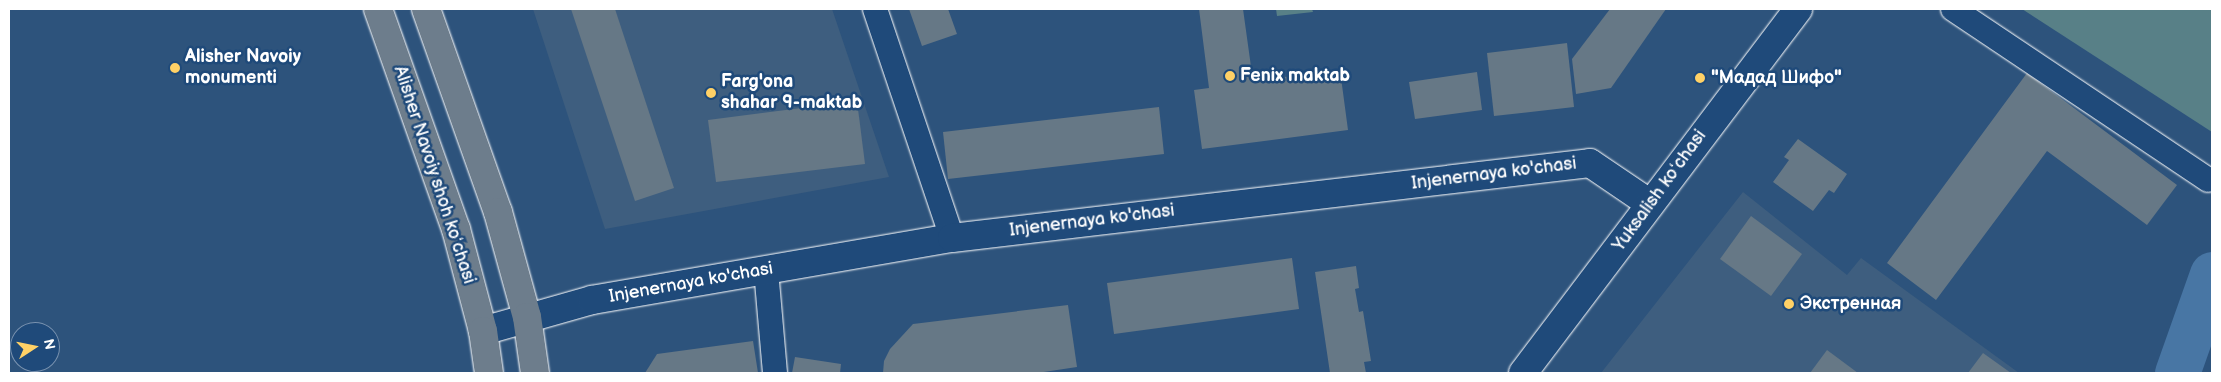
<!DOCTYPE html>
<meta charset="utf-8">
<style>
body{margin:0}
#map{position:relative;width:2221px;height:382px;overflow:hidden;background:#2d537c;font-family:"Balsamiq Sans",sans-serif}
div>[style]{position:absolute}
.built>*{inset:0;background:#3e5e7f}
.green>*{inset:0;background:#588087}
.river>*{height:45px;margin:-22.5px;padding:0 22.5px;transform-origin:22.5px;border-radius:22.5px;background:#4876a4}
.building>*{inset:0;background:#667886}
.roads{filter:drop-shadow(0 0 1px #fff) drop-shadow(0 0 1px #fff)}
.street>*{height:24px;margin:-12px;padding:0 12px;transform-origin:12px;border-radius:12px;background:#1f4a7a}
.secondary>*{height:28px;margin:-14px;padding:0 14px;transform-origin:14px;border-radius:14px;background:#1f4a7a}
.primary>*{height:28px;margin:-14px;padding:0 14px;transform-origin:14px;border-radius:14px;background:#6d7d8c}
.dots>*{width:14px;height:14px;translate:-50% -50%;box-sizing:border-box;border:2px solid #1f4a7a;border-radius:50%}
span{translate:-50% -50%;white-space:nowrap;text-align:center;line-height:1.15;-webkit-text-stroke:5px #1f4a7a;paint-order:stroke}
.poi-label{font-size:18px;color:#fff;font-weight:700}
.left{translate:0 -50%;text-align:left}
.street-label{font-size:18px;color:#fff}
.frame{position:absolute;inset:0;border:10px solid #fff;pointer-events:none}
.north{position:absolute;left:10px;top:322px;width:50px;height:50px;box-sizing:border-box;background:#1f4a7a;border:1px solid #7992af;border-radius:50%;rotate:79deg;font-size:14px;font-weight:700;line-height:20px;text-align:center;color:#fff}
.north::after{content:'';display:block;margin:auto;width:18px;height:22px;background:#ffd166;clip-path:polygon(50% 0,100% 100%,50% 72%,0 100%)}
</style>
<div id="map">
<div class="built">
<i style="clip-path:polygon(533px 9px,832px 9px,889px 177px,605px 229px)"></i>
<i style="clip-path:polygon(1743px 192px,1847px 275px,1861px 258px,2019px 373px,1601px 373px)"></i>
</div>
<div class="green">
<i style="clip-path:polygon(1276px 9px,1312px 9px,1313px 12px,1277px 16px)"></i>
<i style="clip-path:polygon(2022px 9px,2212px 9px,2212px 132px)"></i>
</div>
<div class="river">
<i style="left:2177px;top:373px;width:105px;rotate:-70.5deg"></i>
</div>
<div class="building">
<i style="clip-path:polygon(571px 9px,615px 9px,674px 188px,635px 201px)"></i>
<i style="clip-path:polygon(909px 9px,948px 9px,957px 34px,922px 46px)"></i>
<i style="clip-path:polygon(1199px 9px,1243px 9px,1253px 81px,1340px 70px,1348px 130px,1202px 149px,1194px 90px,1209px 88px)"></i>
<i style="clip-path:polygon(1610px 9px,1666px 9px,1611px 88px,1576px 94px,1572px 59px)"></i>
<i style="clip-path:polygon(1567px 43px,1574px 107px,1494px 116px,1487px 53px)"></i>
<i style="clip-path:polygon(1477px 72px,1482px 110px,1415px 119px,1409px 82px)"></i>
<i style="clip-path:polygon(2027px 73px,2177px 185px,2147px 225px,2047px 151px,1936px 300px,1887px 263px)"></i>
<i style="clip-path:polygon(857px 101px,865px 164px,716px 182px,708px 120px)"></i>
<i style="clip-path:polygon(1159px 107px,1164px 154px,948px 179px,943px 132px)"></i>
<i style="clip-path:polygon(1798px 139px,1847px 174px,1834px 193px,1829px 190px,1813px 211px,1773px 182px,1789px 160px,1784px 157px)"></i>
<i style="clip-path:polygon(1751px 216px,1802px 254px,1771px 296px,1720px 259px)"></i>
<i style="clip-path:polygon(1292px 258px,1299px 309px,1114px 334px,1107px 283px)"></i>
<i style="clip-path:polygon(1356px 266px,1359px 288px,1355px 289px,1359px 312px,1363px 311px,1371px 361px,1364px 362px,1366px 373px,1330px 373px,1315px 272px)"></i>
<i style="clip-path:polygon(1068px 305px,1077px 367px,1037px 373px,883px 373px,884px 361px,890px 349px,913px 324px)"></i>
<i style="clip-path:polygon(753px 341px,758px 373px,645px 373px,657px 354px)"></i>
<i style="clip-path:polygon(1827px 350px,1858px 373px,1810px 373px)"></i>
<i style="clip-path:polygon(1983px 353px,2011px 373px,1968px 373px)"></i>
<i style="clip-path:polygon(795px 357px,841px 364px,840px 373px,792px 373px)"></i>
</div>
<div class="roads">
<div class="street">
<i style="left:875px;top:9px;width:242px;rotate:71.4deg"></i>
<i style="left:1953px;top:9px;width:307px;rotate:33.8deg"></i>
<i style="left:766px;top:270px;width:103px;rotate:85deg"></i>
</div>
<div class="secondary">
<i style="left:483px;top:331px;width:113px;rotate:-15.9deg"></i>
<i style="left:592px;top:300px;width:365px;rotate:-9.8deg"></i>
<i style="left:952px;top:238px;width:642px;rotate:-6.7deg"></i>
<i style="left:1590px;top:163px;width:71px;rotate:34.1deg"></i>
<i style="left:1523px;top:373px;width:456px;rotate:-52.9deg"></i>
</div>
<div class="primary">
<i style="left:378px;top:9px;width:233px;rotate:70.5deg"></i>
<i style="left:456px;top:229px;width:106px;rotate:75.2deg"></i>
<i style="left:483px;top:331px;width:42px;rotate:81.9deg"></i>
<i style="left:426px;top:9px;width:215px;rotate:70.5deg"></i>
<i style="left:498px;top:212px;width:109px;rotate:74.6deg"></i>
<i style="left:527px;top:317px;width:57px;rotate:81.9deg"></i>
</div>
</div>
<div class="dots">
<i style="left:175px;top:68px;background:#ffd166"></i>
<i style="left:1230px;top:76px;background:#ffd166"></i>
<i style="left:1700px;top:78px;background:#ffd166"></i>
<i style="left:711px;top:93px;background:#ffd166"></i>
<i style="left:1789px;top:304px;background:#ffd166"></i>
</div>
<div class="poi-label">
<span class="left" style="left:185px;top:68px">Alisher Navoiy<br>monumenti</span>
<span class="left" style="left:1240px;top:76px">Fenix maktab</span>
<span class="left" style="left:1711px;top:78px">"Мадад Шифо"</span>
<span class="left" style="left:721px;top:93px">Farg'ona<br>shahar 9-maktab</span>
<span class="left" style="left:1800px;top:304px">Экстренная</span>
</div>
<div class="street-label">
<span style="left:1494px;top:174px;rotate:-7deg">Injenernaya ko'chasi</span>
<span style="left:434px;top:175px;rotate:72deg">Alisher Navoiy shoh koʻchasi</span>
<span style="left:1660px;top:191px;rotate:-54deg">Yuksalish koʻchasi</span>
<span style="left:1092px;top:221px;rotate:-7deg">Injenernaya ko'chasi</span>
<span style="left:691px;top:283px;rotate:-10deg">Injenernaya ko'chasi</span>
</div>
<div class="frame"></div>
<div class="north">N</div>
</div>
